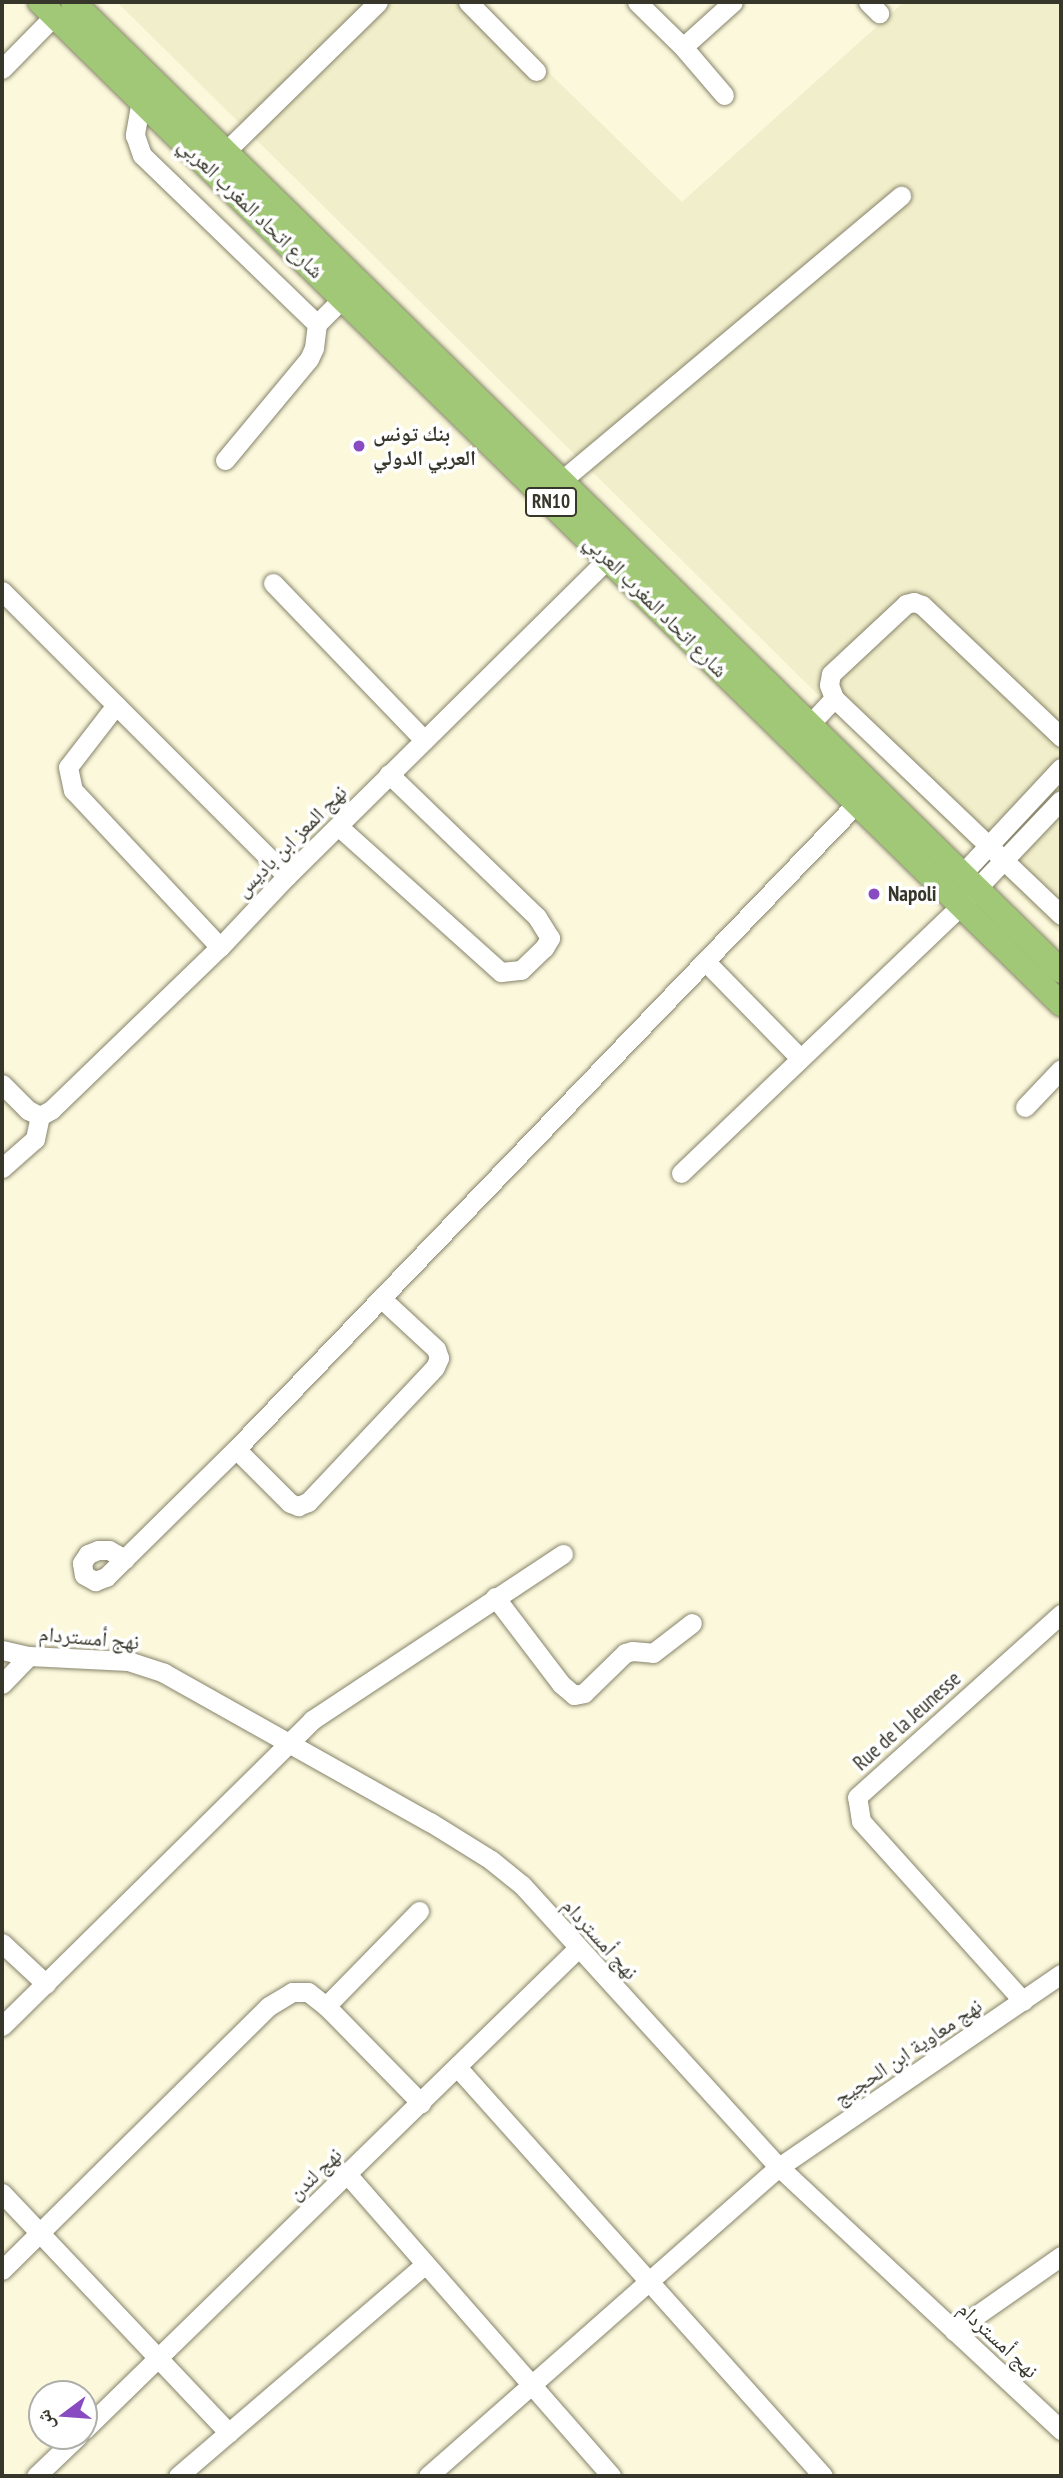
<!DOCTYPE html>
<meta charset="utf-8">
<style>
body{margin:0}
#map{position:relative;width:1063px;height:2478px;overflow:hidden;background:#fbf8dc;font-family:"PT Sans Narrow","Noto Naskh Arabic",sans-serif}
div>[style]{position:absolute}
.built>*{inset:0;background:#f1eecb}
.roads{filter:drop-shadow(0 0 2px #86836a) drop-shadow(0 0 2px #86836a)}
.minor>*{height:19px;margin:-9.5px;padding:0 9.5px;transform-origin:9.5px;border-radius:9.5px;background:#fff}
.major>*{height:24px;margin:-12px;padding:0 12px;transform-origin:12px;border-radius:12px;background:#a0c876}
.dots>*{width:19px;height:19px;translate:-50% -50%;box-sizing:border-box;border:4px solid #fff;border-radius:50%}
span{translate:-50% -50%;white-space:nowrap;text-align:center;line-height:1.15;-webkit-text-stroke:7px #fff;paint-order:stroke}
.shield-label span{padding:2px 5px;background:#fff;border:2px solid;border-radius:5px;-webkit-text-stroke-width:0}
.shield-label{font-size:19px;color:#37362b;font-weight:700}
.street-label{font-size:21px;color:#37362b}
.poi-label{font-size:21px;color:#37362b;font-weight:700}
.left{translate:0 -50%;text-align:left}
.frame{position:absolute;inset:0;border:4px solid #37362b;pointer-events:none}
.north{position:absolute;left:28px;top:2380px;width:70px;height:70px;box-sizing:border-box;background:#fff;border:2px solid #afafaa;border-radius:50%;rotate:254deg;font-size:19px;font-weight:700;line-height:28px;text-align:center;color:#37362b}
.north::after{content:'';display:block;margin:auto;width:24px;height:32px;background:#884bc1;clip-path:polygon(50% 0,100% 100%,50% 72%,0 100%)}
</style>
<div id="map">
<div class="built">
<i style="clip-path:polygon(117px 2px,476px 2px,682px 202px,904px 2px,1061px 2px,1061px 935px)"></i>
</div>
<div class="roads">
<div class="minor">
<i style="left:468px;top:2px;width:97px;rotate:45.4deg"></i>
<i style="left:637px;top:2px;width:64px;rotate:44.4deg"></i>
<i style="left:683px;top:47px;width:63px;rotate:49.5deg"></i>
<i style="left:868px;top:2px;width:16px;rotate:45deg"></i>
<i style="left:683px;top:47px;width:67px;rotate:-42deg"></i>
<i style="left:2px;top:69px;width:74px;rotate:-45.5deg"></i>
<i style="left:141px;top:100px;width:36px;rotate:100deg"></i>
<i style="left:135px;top:135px;width:21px;rotate:71deg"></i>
<i style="left:142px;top:155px;width:243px;rotate:44deg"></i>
<i style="left:317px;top:324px;width:37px;rotate:-45deg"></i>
<i style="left:225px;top:152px;width:214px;rotate:-44.4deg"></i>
<i style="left:225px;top:460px;width:131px;rotate:-50.3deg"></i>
<i style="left:309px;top:359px;width:12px;rotate:-66deg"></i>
<i style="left:314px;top:348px;width:24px;rotate:-83deg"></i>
<i style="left:561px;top:481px;width:444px;rotate:-40deg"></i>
<i style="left:273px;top:583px;width:218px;rotate:46.1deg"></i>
<i style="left:2px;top:591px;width:403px;rotate:45deg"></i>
<i style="left:834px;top:698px;width:314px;rotate:43.7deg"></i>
<i style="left:116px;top:705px;width:78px;rotate:127.7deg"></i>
<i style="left:68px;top:767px;width:24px;rotate:78deg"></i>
<i style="left:73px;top:790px;width:215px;rotate:46.9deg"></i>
<i style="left:810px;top:724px;width:35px;rotate:-47deg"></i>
<i style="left:834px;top:698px;width:14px;rotate:-111deg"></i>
<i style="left:829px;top:685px;width:11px;rotate:-80deg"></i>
<i style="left:831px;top:674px;width:103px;rotate:-43deg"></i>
<i style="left:906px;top:604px;width:8px;rotate:-14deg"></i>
<i style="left:914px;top:602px;width:9px;rotate:21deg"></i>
<i style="left:922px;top:605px;width:192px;rotate:43.5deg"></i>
<i style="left:338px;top:826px;width:219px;rotate:41.9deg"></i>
<i style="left:501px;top:972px;width:20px;rotate:-6deg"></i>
<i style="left:521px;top:970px;width:32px;rotate:-44deg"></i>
<i style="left:544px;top:948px;width:12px;rotate:-59deg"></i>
<i style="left:550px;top:938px;width:25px;rotate:-122deg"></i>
<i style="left:537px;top:917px;width:206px;rotate:-136deg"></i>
<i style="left:962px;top:874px;width:145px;rotate:-47deg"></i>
<i style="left:705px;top:961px;width:134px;rotate:45.6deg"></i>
<i style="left:2px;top:1084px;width:37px;rotate:45deg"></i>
<i style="left:28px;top:1110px;width:13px;rotate:27deg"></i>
<i style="left:40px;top:1116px;width:13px;rotate:-29deg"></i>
<i style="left:51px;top:1110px;width:235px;rotate:-44deg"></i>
<i style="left:220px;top:947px;width:98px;rotate:-46.7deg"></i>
<i style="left:287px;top:876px;width:452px;rotate:-44.7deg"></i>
<i style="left:1025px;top:1107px;width:52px;rotate:-46.5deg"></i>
<i style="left:2px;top:1168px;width:44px;rotate:-41.3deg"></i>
<i style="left:35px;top:1139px;width:24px;rotate:-78deg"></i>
<i style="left:681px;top:1173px;width:386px;rotate:-43.7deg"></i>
<i style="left:960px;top:906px;width:146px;rotate:-46.4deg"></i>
<i style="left:236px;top:1449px;width:76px;rotate:45deg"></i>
<i style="left:290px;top:1503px;width:9px;rotate:21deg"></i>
<i style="left:298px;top:1506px;width:11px;rotate:-22deg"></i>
<i style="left:308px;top:1502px;width:185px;rotate:-46.7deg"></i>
<i style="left:435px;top:1367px;width:10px;rotate:-66deg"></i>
<i style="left:439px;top:1358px;width:9px;rotate:-108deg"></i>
<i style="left:436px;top:1349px;width:74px;rotate:-137.2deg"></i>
<i style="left:125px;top:1559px;width:18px;rotate:-151deg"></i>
<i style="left:109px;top:1550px;width:11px;rotate:180deg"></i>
<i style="left:98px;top:1550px;width:11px;rotate:158deg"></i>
<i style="left:88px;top:1554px;width:11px;rotate:124deg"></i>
<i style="left:82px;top:1563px;width:12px;rotate:81deg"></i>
<i style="left:84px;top:1575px;width:13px;rotate:29deg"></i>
<i style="left:95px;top:1581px;width:12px;rotate:-20deg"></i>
<i style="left:106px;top:1577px;width:182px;rotate:-44.6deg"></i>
<i style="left:236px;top:1449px;width:896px;rotate:-46.13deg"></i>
<i style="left:495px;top:1597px;width:109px;rotate:52.8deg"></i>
<i style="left:561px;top:1684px;width:17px;rotate:40deg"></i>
<i style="left:574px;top:1695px;width:10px;rotate:-11deg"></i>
<i style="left:584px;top:1693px;width:57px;rotate:-44.3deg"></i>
<i style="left:625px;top:1653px;width:7px;rotate:-16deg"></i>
<i style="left:632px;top:1651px;width:21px;rotate:5deg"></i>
<i style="left:653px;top:1653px;width:49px;rotate:-37.6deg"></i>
<i style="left:2px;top:1650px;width:28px;rotate:13deg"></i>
<i style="left:29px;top:1656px;width:99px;rotate:2.9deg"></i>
<i style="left:128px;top:1661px;width:38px;rotate:18deg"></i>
<i style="left:164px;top:1673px;width:305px;rotate:29.3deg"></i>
<i style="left:430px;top:1822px;width:72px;rotate:31.9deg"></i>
<i style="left:491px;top:1860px;width:40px;rotate:39deg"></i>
<i style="left:522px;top:1885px;width:382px;rotate:47.7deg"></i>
<i style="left:779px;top:2167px;width:386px;rotate:43deg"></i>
<i style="left:2px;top:1684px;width:39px;rotate:-46deg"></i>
<i style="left:2px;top:1943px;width:60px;rotate:43deg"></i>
<i style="left:1023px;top:2001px;width:242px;rotate:-132deg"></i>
<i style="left:861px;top:1821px;width:24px;rotate:-99deg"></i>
<i style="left:857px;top:1797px;width:274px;rotate:-41.9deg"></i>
<i style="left:326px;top:2006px;width:133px;rotate:-45.6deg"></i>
<i style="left:2px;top:2026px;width:436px;rotate:-44.6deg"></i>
<i style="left:312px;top:1720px;width:301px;rotate:-33.5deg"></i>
<i style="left:458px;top:2068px;width:547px;rotate:48.18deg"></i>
<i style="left:347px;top:2174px;width:401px;rotate:48.8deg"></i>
<i style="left:2px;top:2193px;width:330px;rotate:46.6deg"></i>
<i style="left:2px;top:2270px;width:375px;rotate:-44.7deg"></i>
<i style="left:269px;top:2006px;width:27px;rotate:-31deg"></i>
<i style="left:292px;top:1992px;width:16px"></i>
<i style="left:308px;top:1992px;width:23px;rotate:38deg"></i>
<i style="left:326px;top:2006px;width:136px;rotate:45.6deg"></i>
<i style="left:954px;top:2331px;width:131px;rotate:-35deg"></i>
<i style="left:84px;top:2430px;width:689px;rotate:-44.29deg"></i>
<i style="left:36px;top:2476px;width:58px;rotate:-43.6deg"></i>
<i style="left:178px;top:2476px;width:326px;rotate:-40.6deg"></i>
<i style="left:428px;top:2476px;width:468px;rotate:-41.4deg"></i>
<i style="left:779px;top:2167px;width:342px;rotate:-34.4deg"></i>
</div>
<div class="major">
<i style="left:40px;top:2px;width:1431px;rotate:44.46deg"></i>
<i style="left:73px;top:2px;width:1384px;rotate:44.44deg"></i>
</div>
</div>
<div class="dots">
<i style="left:359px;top:446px;background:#884bc1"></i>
<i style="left:874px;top:894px;background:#884bc1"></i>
</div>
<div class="shield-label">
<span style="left:551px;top:502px">RN10</span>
</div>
<div class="street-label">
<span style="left:251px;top:208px;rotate:44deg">شارع اتحاد المغرب العربي</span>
<span style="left:656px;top:606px;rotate:45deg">شارع اتحاد المغرب العربي</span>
<span style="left:291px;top:841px;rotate:-45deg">نهج المعز ابن باديس</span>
<span style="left:89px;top:1638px;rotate:5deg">نهج أمستردام</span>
<span style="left:907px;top:1721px;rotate:-42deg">Rue de la Jeunesse</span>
<span style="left:600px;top:1939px;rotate:48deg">نهج أمستردام</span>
<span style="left:908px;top:2052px;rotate:-34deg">نهج معاوية ابن الحجيج</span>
<span style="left:315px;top:2174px;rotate:-44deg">نهج لندن</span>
<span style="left:998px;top:2340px;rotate:43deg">نهج أمستردام</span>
</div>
<div class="poi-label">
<span class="left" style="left:373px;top:446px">بنك تونس<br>العربي الدولي</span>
<span class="left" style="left:888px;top:894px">Napoli</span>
</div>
<div class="frame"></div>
<div class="north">ش</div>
</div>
